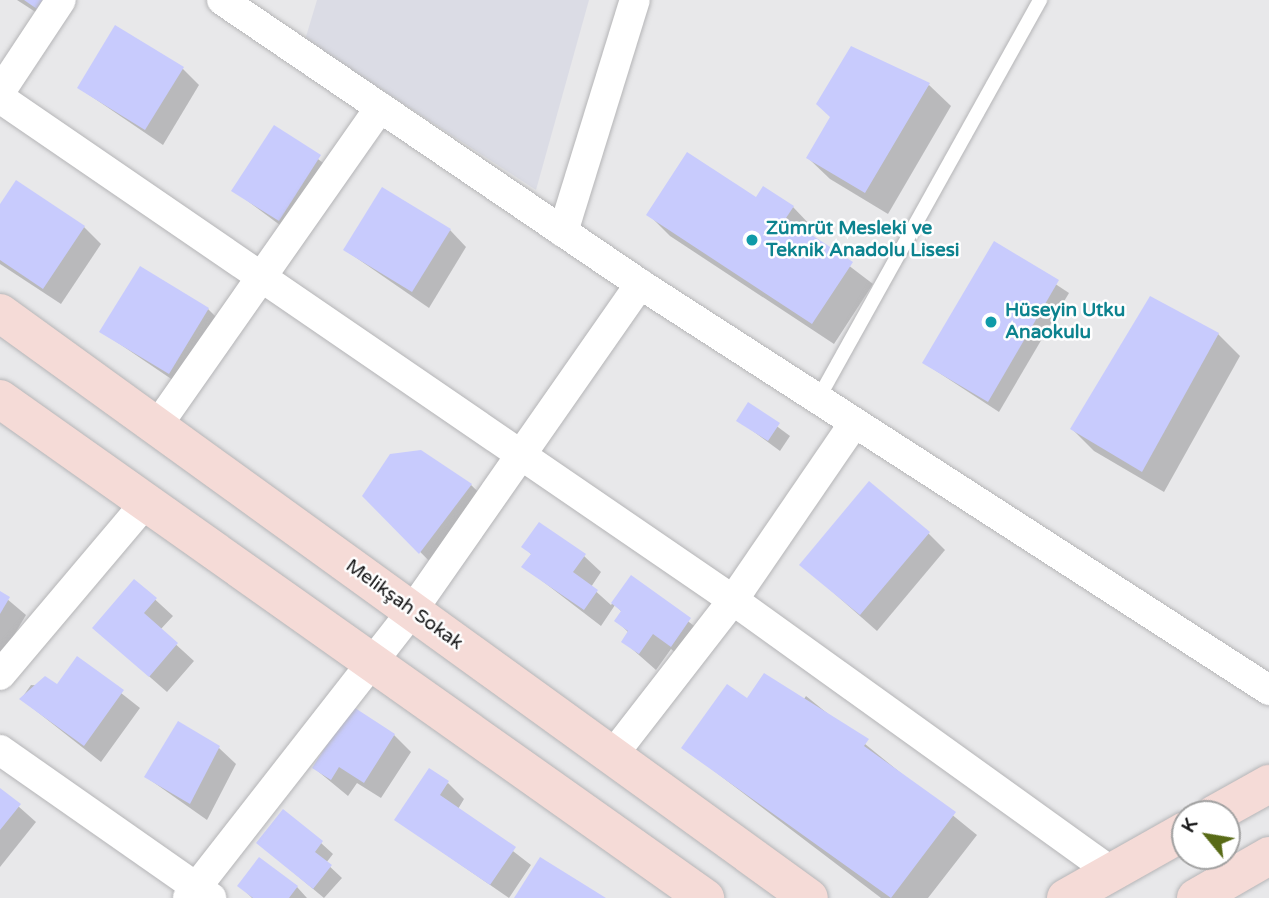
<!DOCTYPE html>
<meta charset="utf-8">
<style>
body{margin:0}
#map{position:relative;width:1269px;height:898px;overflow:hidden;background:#e8e8ea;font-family:"Varela Round",sans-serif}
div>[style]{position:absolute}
.built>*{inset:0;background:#dbdce5}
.shadow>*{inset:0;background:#0003}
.building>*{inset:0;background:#c8cbfd}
.roads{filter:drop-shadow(0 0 2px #b5b5b7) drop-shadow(0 0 2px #b5b5b7)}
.lane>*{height:14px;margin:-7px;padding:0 7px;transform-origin:7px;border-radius:7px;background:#fff}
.street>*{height:30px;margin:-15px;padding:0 15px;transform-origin:15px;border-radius:15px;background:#fff}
.secondary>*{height:38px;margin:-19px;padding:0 19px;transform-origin:19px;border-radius:19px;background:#f5dbd7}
.dots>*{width:19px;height:19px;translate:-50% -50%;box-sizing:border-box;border:4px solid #fff;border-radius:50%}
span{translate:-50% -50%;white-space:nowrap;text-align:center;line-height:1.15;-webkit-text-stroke:5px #fff;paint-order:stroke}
.culture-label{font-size:19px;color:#0d838f;font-weight:700}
.left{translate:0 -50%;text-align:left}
.street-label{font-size:19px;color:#131314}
.north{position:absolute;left:1171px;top:800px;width:70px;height:70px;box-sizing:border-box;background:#fff;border:2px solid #a1a1a1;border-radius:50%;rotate:300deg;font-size:19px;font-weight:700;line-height:28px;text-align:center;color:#131314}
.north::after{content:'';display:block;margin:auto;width:24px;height:32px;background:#586a16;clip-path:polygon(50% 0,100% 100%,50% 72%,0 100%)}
</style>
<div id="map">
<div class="built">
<i style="clip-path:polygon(317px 0,589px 0,536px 190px,305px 40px)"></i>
</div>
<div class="shadow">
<i style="clip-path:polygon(17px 0,70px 0,54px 24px)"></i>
<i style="clip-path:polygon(183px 69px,199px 85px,163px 145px,79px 88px)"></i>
<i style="clip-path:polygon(929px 85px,951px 106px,888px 214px,830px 179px,808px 158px)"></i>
<i style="clip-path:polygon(274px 127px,337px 173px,296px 237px,233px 190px)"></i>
<i style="clip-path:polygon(756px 199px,793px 207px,814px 229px,810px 236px,873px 284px,834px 344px,670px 236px,648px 214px)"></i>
<i style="clip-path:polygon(0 207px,84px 227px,101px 244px,61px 304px,0 264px)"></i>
<i style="clip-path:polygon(450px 230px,466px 247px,429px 308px,345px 250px)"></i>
<i style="clip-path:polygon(995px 244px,1069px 293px,999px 412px,924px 363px)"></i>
<i style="clip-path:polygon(208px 309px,225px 326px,186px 389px,102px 332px)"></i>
<i style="clip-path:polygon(1218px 334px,1240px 356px,1164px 492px,1094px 451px,1072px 429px)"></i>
<i style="clip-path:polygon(748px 405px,790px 436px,780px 451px,738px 420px)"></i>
<i style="clip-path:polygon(471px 485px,493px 506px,442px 574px,365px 496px)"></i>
<i style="clip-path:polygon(928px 533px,945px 550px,877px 631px,802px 565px)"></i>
<i style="clip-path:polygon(524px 547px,584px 556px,601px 572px,591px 587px,611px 605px,631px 577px,707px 636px,688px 662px,671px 649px,656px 670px,623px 641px,629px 633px,616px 620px,622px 612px,615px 605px,601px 626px,524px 567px,532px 555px)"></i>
<i style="clip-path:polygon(135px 581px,173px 616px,160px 630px,194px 661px,167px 692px,94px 628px)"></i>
<i style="clip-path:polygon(0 593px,26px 615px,0 659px)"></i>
<i style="clip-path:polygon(78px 659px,140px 708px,101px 762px,21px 699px,31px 685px,57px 687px)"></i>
<i style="clip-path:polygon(806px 696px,977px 835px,928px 898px,881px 898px,684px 748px,747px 700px,802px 702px)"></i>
<i style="clip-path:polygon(394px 735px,411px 752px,381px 798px,357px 783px,348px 796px,314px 768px)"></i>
<i style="clip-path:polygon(219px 748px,236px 764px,207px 820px,146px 777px)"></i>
<i style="clip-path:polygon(448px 783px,464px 799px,458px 809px,531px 865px,509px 898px,396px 820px)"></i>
<i style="clip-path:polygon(0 790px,36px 822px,0 867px)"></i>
<i style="clip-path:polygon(258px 843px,321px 843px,333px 854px,326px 863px,342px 878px,324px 898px)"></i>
<i style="clip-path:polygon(240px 886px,297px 887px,307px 898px,252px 898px)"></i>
</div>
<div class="building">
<i style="clip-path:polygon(24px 0,43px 0,37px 9px)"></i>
<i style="clip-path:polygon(115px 25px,184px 67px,145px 130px,77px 88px)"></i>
<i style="clip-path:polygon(851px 46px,930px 83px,865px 193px,806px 158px,830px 117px,816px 104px)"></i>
<i style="clip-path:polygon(274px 125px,321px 155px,279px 221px,231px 191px)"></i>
<i style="clip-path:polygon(687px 152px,756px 197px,763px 186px,794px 206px,786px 218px,853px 262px,812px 324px,646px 215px)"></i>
<i style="clip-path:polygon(16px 180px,85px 226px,43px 289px,0 260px,0 204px)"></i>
<i style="clip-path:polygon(382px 187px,451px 229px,412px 292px,343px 250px)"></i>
<i style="clip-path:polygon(994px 241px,1059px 280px,988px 402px,922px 363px)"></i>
<i style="clip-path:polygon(140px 266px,209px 308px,169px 374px,99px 332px)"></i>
<i style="clip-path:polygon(1150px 296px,1219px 333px,1142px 472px,1070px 429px)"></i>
<i style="clip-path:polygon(748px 402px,780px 423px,768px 441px,736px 421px)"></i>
<i style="clip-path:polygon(421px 450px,472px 484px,419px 554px,362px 496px,390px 454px)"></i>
<i style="clip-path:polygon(869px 481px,930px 532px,860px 615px,799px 565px)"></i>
<i style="clip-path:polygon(539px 522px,586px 554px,573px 572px,598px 590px,584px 610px,521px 567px,531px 554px,521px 547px)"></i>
<i style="clip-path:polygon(631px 575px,691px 618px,671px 647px,653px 634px,639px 654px,621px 642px,628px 631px,614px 621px,621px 611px,611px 603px)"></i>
<i style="clip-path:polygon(134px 579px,157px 598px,144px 613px,178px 643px,149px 677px,92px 628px)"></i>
<i style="clip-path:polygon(0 591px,10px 597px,0 614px)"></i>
<i style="clip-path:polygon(77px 656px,124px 690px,84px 746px,19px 699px,45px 676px,57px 684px)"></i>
<i style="clip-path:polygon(764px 673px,869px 739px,864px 746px,956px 812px,891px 898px,681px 748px,727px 684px,747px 698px)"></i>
<i style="clip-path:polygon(352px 706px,395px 734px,364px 783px,339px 767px,331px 780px,312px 768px)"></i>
<i style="clip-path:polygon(178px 721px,220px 746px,190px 804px,144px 777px)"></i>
<i style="clip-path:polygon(429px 768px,449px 781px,440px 795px,516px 847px,490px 885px,394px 820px)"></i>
<i style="clip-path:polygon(0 788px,21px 804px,0 830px)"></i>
<i style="clip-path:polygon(283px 809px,323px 841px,315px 852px,332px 865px,313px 889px,256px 843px)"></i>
<i style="clip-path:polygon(259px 857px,298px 886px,289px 898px,253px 898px,237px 886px)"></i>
<i style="clip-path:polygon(540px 857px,606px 898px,514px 898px)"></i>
</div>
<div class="roads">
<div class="lane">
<i style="left:818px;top:399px;width:457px;rotate:-60.9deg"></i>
</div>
<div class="street">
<i style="left:222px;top:0;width:505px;rotate:34.19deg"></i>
<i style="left:640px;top:284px;width:749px;rotate:32.84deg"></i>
<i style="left:0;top:92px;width:110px;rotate:-56.5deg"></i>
<i style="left:0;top:98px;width:888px;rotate:34.41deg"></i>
<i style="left:733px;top:600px;width:466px;rotate:35.7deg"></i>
<i style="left:563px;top:232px;width:243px;rotate:-72.8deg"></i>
<i style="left:157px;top:426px;width:389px;rotate:-55deg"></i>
<i style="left:0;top:675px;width:226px;rotate:-49.8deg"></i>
<i style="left:0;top:750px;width:258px;rotate:35deg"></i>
<i style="left:612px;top:756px;width:197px;rotate:-52.2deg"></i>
<i style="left:733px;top:600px;width:214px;rotate:-55.6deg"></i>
<i style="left:188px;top:898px;width:364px;rotate:-52deg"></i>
<i style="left:412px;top:611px;width:399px;rotate:-55.1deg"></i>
</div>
<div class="secondary">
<i style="left:0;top:313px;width:998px;rotate:35.87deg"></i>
<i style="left:0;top:399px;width:864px;rotate:35.29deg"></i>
<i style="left:1215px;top:814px;width:62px;rotate:-29.1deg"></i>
<i style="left:1066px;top:898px;width:137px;rotate:-29.4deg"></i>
<i style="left:1196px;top:898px;width:84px;rotate:-29.9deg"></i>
</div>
</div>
<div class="dots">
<i style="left:752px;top:240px;background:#0f9aa8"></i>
<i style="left:991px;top:322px;background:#0f9aa8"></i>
</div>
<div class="culture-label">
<span class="left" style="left:766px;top:240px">Zümrüt Mesleki ve<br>Teknik Anadolu Lisesi</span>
<span class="left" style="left:1005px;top:322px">Hüseyin Utku<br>Anaokulu</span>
</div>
<div class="street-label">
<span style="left:404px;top:605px;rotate:36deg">Melikşah Sokak</span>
</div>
<div class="north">K</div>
</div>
